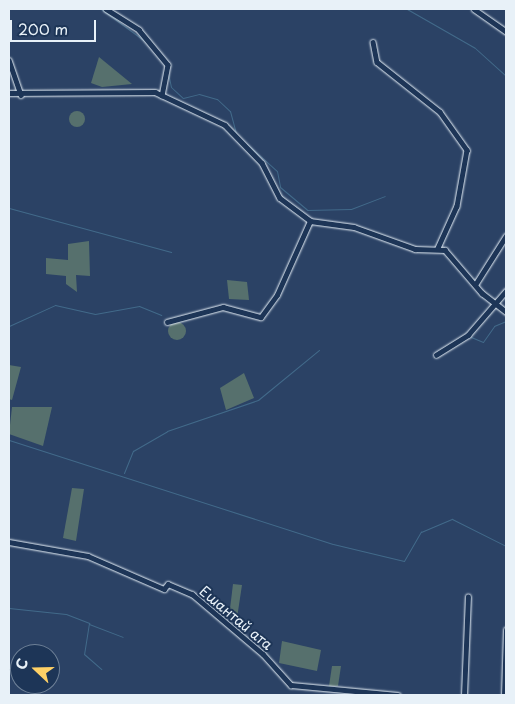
<!DOCTYPE html>
<meta charset="utf-8">
<style>
body{margin:0}
#map{position:relative;width:515px;height:704px;overflow:hidden;background:#2b4265;font-family:"Playpen Sans",sans-serif}
div>[style]{position:absolute}
.green>*{inset:0;background:#56706d}
.round{border-radius:50%}
.stream>*{height:1px;margin:-0.5px;padding:0 0.5px;transform-origin:0.5px;border-radius:0.5px;background:#426a8a}
.roads{filter:drop-shadow(0 0 1px #e8f1f8) drop-shadow(0 0 1px #e8f1f8)}
.minor>*{height:4.5px;margin:-2.25px;padding:0 2.25px;transform-origin:2.25px;border-radius:2.25px;background:#1d3557}
span{translate:-50% -50%;white-space:nowrap;text-align:center;line-height:1.15;-webkit-text-stroke:4px #1d3557;paint-order:stroke}
.street-label{font-size:14px;color:#e8f1f8}
.frame{position:absolute;inset:0;border:10px solid #e8f1f8;pointer-events:none}
.north{position:absolute;left:10px;top:644px;width:50px;height:50px;box-sizing:border-box;background:#1d3557;border:1px solid #6e8097;border-radius:50%;rotate:291deg;font-size:14px;font-weight:700;line-height:20px;text-align:center;color:#e8f1f8}
.north::after{content:'';display:block;margin:auto;width:18px;height:22px;background:#ffd166;clip-path:polygon(50% 0,100% 100%,50% 72%,0 100%)}
.scale{position:absolute;left:10px;top:20px;width:86px;height:22px;box-sizing:border-box;border:2px solid #e8f1f8;border-top:0;padding-left:6px;font-size:15px;line-height:18px;white-space:nowrap;color:#e8f1f8;-webkit-text-stroke:4px #1d3557;paint-order:stroke}
</style>
<div id="map">
<div class="green">
<i style="clip-path:polygon(99px 57px,132px 84px,102px 87px,91px 83px)"></i>
<i class="round" style="left:69px;top:111px;width:16px;height:16px"></i>
<i style="clip-path:polygon(89px 241px,90px 276px,76px 275px,77px 292px,66px 284px,66px 276px,46px 274px,46px 258px,68px 260px,68px 244px)"></i>
<i style="clip-path:polygon(227px 280px,247px 282px,249px 300px,229px 299px)"></i>
<i class="round" style="left:168px;top:322px;width:18px;height:18px"></i>
<i style="clip-path:polygon(9px 365px,21px 367px,12px 400px,9px 399px)"></i>
<i style="clip-path:polygon(244px 373px,254px 398px,226px 410px,220px 388px)"></i>
<i style="clip-path:polygon(12px 407px,52px 407px,43px 446px,9px 434px)"></i>
<i style="clip-path:polygon(72px 488px,84px 489px,76px 541px,63px 538px)"></i>
<i style="clip-path:polygon(233px 584px,242px 585px,237px 618px,229px 617px)"></i>
<i style="clip-path:polygon(282px 641px,321px 650px,317px 671px,279px 663px)"></i>
<i style="clip-path:polygon(332px 666px,341px 666px,338px 686px,329px 686px)"></i>
</div>
<div class="stream">
<i style="left:101px;top:9px;width:56px;rotate:36.3deg"></i>
<i style="left:407px;top:9px;width:78px;rotate:29.8deg"></i>
<i style="left:475px;top:48px;width:42px;rotate:42.1deg"></i>
<i style="left:168px;top:73px;width:14px;rotate:78deg"></i>
<i style="left:171px;top:87px;width:16px;rotate:43deg"></i>
<i style="left:183px;top:98px;width:16px;rotate:-14deg"></i>
<i style="left:199px;top:94px;width:19px;rotate:16deg"></i>
<i style="left:217px;top:99px;width:18px;rotate:43deg"></i>
<i style="left:230px;top:111px;width:23px;rotate:75deg"></i>
<i style="left:247px;top:144px;width:40px;rotate:42deg"></i>
<i style="left:277px;top:171px;width:16px;rotate:79deg"></i>
<i style="left:280px;top:187px;width:35px;rotate:40deg"></i>
<i style="left:307px;top:210px;width:44px;rotate:-1.3deg"></i>
<i style="left:351px;top:209px;width:36px;rotate:-21deg"></i>
<i style="left:9px;top:208px;width:168px;rotate:15.2deg"></i>
<i style="left:9px;top:326px;width:51px;rotate:-24.5deg"></i>
<i style="left:55px;top:305px;width:41px;rotate:12.7deg"></i>
<i style="left:95px;top:314px;width:45px;rotate:-10.3deg"></i>
<i style="left:139px;top:306px;width:24px;rotate:22deg"></i>
<i style="left:471px;top:337px;width:13px;rotate:23deg"></i>
<i style="left:483px;top:342px;width:19px;rotate:-55deg"></i>
<i style="left:494px;top:326px;width:13px;rotate:-23deg"></i>
<i style="left:9px;top:440px;width:340px;rotate:17.8deg"></i>
<i style="left:333px;top:544px;width:73px;rotate:13.5deg"></i>
<i style="left:404px;top:561px;width:34px;rotate:-60deg"></i>
<i style="left:421px;top:532px;width:34px;rotate:-23deg"></i>
<i style="left:452px;top:519px;width:60px;rotate:26.6deg"></i>
<i style="left:124px;top:473px;width:24px;rotate:-68deg"></i>
<i style="left:133px;top:451px;width:39px;rotate:-30deg"></i>
<i style="left:167px;top:431px;width:96px;rotate:-18.8deg"></i>
<i style="left:258px;top:400px;width:79px;rotate:-39.3deg"></i>
<i style="left:9px;top:608px;width:57px;rotate:6deg"></i>
<i style="left:66px;top:614px;width:25px;rotate:21deg"></i>
<i style="left:89px;top:623px;width:31px;rotate:99deg"></i>
<i style="left:84px;top:654px;width:23px;rotate:41deg"></i>
<i style="left:89px;top:624px;width:36px;rotate:21deg"></i>
</div>
<div class="roads">
<div class="minor">
<i style="left:106px;top:9px;width:39px;rotate:32deg"></i>
<i style="left:139px;top:30px;width:45px;rotate:50.4deg"></i>
<i style="left:168px;top:65px;width:31px;rotate:101deg"></i>
<i style="left:474px;top:9px;width:39px;rotate:35deg"></i>
<i style="left:373px;top:42px;width:20px;rotate:79deg"></i>
<i style="left:377px;top:62px;width:80px;rotate:38.4deg"></i>
<i style="left:440px;top:112px;width:47px;rotate:54.6deg"></i>
<i style="left:467px;top:150px;width:57px;rotate:100.1deg"></i>
<i style="left:457px;top:206px;width:46px;rotate:114.3deg"></i>
<i style="left:9px;top:60px;width:37px;rotate:71deg"></i>
<i style="left:9px;top:93px;width:146px;rotate:-0.4deg"></i>
<i style="left:155px;top:92px;width:77px;rotate:25.2deg"></i>
<i style="left:225px;top:125px;width:53px;rotate:45.8deg"></i>
<i style="left:262px;top:163px;width:39px;rotate:63deg"></i>
<i style="left:280px;top:198px;width:38px;rotate:37deg"></i>
<i style="left:310px;top:221px;width:44px;rotate:7.8deg"></i>
<i style="left:354px;top:227px;width:65px;rotate:19.8deg"></i>
<i style="left:415px;top:249px;width:30px;rotate:2deg"></i>
<i style="left:445px;top:250px;width:57px;rotate:49.3deg"></i>
<i style="left:482px;top:293px;width:31px;rotate:38deg"></i>
<i style="left:475px;top:285px;width:58px;rotate:-57.7deg"></i>
<i style="left:167px;top:322px;width:58px;rotate:-15deg"></i>
<i style="left:223px;top:307px;width:39px;rotate:15deg"></i>
<i style="left:261px;top:317px;width:27px;rotate:-54deg"></i>
<i style="left:277px;top:295px;width:81px;rotate:-66deg"></i>
<i style="left:436px;top:355px;width:38px;rotate:-32deg"></i>
<i style="left:468px;top:335px;width:58px;rotate:-49.2deg"></i>
<i style="left:9px;top:542px;width:80px;rotate:10deg"></i>
<i style="left:88px;top:556px;width:83px;rotate:23.5deg"></i>
<i style="left:164px;top:589px;width:6px;rotate:-51deg"></i>
<i style="left:168px;top:584px;width:26px;rotate:23deg"></i>
<i style="left:192px;top:594px;width:93px;rotate:40.2deg"></i>
<i style="left:263px;top:654px;width:42px;rotate:47.9deg"></i>
<i style="left:291px;top:685px;width:107px;rotate:5.3deg"></i>
<i style="left:464px;top:695px;width:98px;rotate:-87.7deg"></i>
<i style="left:504px;top:695px;width:65px;rotate:-88.2deg"></i>
</div>
</div>
<div class="street-label">
<span style="left:236px;top:618px;rotate:40deg">Ешантай ата</span>
</div>
<div class="frame"></div>
<div class="north">С</div>
<div class="scale">200 m</div>
</div>
